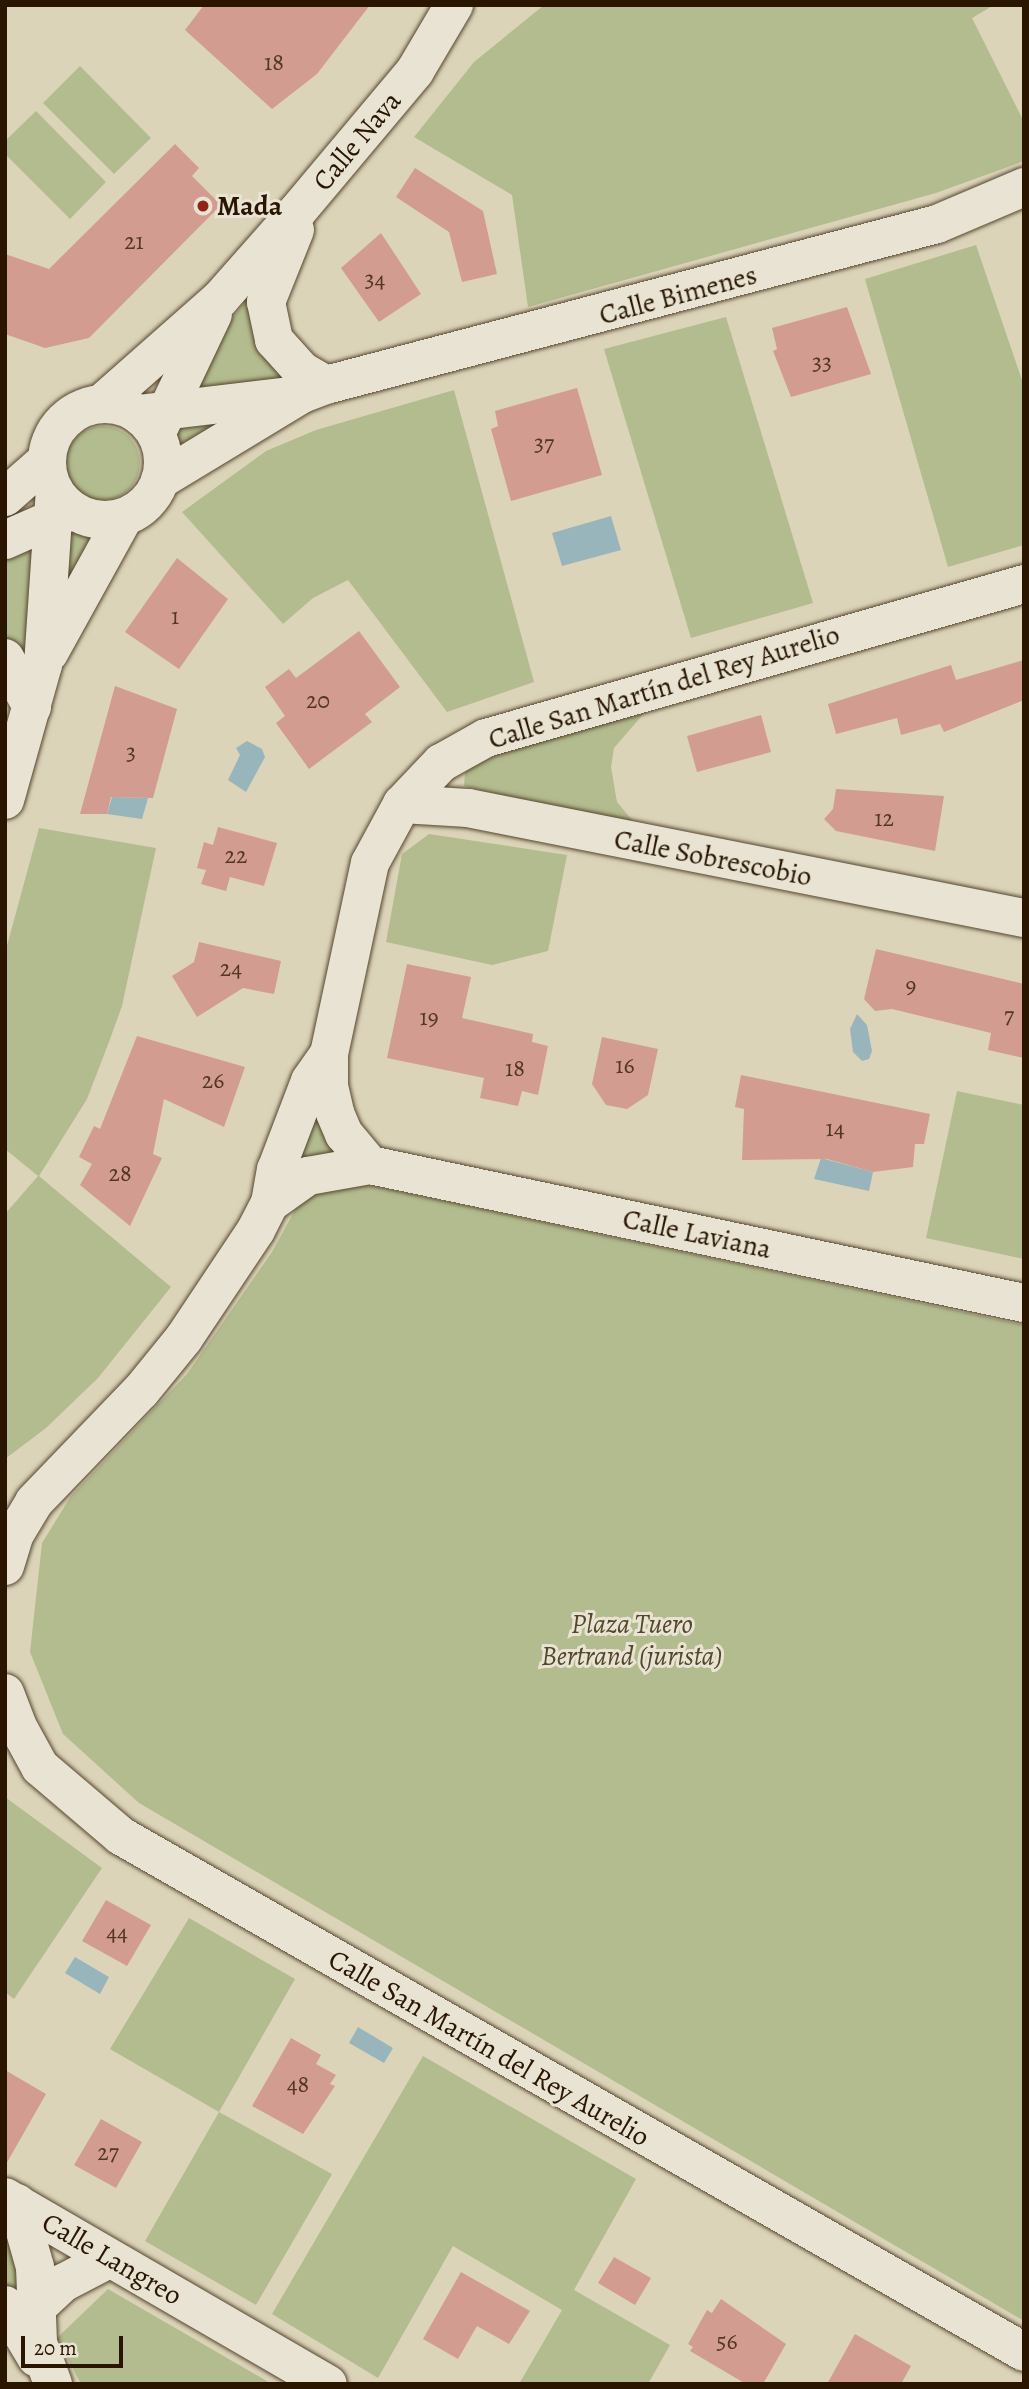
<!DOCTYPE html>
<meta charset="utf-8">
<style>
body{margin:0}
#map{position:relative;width:1029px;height:2389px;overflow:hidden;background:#dcd4b9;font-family:Alegreya,serif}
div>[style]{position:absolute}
.green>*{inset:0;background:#b3bc8e}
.round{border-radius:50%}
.water>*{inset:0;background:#98b5bb}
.building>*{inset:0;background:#d29c90}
.roads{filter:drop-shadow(0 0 2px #56452e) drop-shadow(0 0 2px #56452e)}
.minor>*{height:38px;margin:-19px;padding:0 19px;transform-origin:19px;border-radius:19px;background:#e8e3d2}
.minor>.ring{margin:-19px;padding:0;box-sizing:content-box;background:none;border:38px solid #e8e3d2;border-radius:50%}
.dots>*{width:19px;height:19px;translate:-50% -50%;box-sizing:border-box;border:4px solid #e8e3d2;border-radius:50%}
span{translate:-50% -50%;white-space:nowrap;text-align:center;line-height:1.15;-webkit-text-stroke:6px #e8e3d2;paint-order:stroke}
.number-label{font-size:24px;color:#533724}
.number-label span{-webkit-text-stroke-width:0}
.street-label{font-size:28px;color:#291500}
.poi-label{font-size:28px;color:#291500;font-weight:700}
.left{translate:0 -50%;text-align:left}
.park-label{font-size:28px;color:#52472b;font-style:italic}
.frame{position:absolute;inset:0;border:7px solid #291500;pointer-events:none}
.scale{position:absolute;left:21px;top:2336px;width:102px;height:32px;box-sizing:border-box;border:4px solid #291500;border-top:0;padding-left:9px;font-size:21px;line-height:24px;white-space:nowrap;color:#291500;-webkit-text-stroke:5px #e8e3d2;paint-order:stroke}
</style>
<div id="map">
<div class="green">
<i style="clip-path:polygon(544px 5px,994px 5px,972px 18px,1024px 122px,1024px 161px,936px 193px,528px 307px,512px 195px,414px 137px,474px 62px)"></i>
<i style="clip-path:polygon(80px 66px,151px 138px,114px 174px,43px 103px)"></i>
<i style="clip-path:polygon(36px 111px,106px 182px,70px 219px,5px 154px,5px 141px)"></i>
<i style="clip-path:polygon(976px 245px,1024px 386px,1024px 545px,948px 567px,865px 279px)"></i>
<i style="clip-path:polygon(248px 299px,257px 337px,289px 380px,188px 397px,217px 336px)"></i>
<i style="clip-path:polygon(726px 317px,813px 603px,691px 638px,604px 349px)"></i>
<i style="clip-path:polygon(454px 390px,534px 682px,447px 712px,348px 580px,313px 598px,283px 624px,182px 512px,266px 451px,316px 430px)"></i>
<i style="clip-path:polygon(260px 408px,179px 455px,173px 436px,177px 423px)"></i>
<i class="round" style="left:66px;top:426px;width:74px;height:74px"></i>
<i style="clip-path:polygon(71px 531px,93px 536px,73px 580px,59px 581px)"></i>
<i style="clip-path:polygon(38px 541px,34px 590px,23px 656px,5px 637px,5px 554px)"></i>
<i style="clip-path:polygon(646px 711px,614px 748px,611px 767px,617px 802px,632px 820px,653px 832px,464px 786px,465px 772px,474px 764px,511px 749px)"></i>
<i style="clip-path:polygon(39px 828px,156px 848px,122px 1006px,109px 1042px,87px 1099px,39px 1176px,171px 1287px,98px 1378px,46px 1428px,5px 1459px,5px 1214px,38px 1176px,5px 1149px,5px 953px)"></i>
<i style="clip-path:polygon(429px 834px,567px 855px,548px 951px,492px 965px,386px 942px,402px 854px)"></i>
<i style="clip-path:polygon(957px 1091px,1024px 1105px,1024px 1259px,926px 1238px)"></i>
<i style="clip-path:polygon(315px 1101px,343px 1149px,290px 1174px)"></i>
<i style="clip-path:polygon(331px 1184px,363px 1184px,1024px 1325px,1024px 2321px,139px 1803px,63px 1734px,30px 1652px,42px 1543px,71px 1496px,187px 1374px,272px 1252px,301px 1199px)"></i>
<i style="clip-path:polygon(5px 1797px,102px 1868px,14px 1999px,5px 1992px)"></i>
<i style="clip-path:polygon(189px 1918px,295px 1979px,219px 2112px,332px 2174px,256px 2305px,145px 2241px,219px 2112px,110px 2049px)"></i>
<i style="clip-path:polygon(423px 2056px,636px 2179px,574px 2290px,670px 2345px,648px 2384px,519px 2384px,562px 2310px,453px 2246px,378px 2378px,272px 2314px)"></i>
<i style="clip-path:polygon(5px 2228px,7px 2229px,22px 2296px,12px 2294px,5px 2283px)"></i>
<i style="clip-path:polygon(108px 2289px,272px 2384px,81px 2384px,57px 2338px)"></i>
</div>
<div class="water">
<i style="clip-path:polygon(611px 516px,621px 550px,562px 566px,552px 533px)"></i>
<i style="clip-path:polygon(247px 741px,262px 749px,265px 757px,246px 792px,228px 780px,240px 755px,236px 748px)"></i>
<i style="clip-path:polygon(112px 797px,148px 798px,142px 819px,107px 814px)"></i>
<i style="clip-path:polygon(857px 1014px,867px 1025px,872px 1051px,869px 1059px,862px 1061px,853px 1052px,850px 1029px)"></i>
<i style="clip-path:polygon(821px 1158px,873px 1172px,869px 1191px,814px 1179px)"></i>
<i style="clip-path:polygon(75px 1957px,109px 1977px,100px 1994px,65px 1973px)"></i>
<i style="clip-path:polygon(358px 2027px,393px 2048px,384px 2063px,349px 2043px)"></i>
</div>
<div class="building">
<i style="clip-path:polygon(204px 5px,370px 5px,317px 74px,272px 109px,185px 30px)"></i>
<i style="clip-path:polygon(175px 144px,199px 168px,192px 176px,221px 205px,89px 338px,45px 348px,5px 334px,5px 254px,49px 269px)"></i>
<i style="clip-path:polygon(415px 168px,483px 211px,497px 274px,462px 282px,449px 232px,396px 197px)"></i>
<i style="clip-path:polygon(381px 233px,421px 294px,379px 322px,341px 268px)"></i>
<i style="clip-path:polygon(847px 307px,871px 374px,791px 397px,773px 351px,777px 349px,772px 328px)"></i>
<i style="clip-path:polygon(577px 388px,602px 475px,511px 501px,491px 429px,498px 426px,495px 411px)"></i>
<i style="clip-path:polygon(177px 558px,228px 599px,179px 669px,125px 632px)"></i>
<i style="clip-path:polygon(359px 631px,400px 687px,365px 714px,372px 722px,309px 769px,276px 723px,285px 716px,265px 687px,289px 669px,296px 678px)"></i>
<i style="clip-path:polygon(1024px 660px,1024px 700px,944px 732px,940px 724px,901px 735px,897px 718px,836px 734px,828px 704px,951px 665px,956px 680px)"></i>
<i style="clip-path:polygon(115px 686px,177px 709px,153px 798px,111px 797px,107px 814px,80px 814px)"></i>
<i style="clip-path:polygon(761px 715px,771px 752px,697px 772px,687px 736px)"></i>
<i style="clip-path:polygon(836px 789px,944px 796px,935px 851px,836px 831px,824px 819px,833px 809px)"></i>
<i style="clip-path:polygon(218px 827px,277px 843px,264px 886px,230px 877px,226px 891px,201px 884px,206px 870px,197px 868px,204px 842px,213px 845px)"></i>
<i style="clip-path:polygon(199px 942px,281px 961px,274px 994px,243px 988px,197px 1017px,172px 976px,194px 962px)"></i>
<i style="clip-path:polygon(876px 949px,1024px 984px,1024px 1058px,988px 1050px,991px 1033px,892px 1009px,875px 1011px,864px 999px)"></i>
<i style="clip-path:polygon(407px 964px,471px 977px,462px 1018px,533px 1034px,532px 1042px,548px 1046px,538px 1095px,522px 1091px,518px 1106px,480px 1098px,484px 1078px,387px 1058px)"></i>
<i style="clip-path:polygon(137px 1036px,245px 1067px,224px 1127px,164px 1099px,153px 1154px,162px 1158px,130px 1226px,80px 1185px,92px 1164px,79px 1157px,94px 1126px,100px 1129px)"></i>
<i style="clip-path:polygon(602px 1037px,658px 1049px,648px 1095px,627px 1109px,606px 1105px,592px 1084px)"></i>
<i style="clip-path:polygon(741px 1075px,930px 1114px,924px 1144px,915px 1144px,913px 1167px,873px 1172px,827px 1159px,742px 1160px,744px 1109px,735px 1107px)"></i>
<i style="clip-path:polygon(106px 1900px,151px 1925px,127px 1966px,82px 1941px)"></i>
<i style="clip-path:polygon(291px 2038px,321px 2055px,316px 2064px,336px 2075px,330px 2084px,335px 2086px,303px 2134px,252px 2106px)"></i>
<i style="clip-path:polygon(5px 2070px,46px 2094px,5px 2166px)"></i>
<i style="clip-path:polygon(101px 2119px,142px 2142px,116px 2188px,74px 2165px)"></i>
<i style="clip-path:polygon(614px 2257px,651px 2278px,635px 2305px,598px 2283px)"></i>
<i style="clip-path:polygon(461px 2272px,530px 2311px,509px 2344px,477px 2326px,458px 2359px,423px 2339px)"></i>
<i style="clip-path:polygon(721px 2299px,786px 2344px,763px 2384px,746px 2384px,690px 2351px,693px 2347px,688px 2344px,707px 2310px,712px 2313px)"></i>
<i style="clip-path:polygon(855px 2334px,911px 2366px,901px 2384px,827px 2384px)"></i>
</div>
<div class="roads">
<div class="minor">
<i style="left:295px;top:230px;width:78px;rotate:111.9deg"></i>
<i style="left:266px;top:302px;width:39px;rotate:78deg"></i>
<i style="left:274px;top:340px;width:42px;rotate:47.9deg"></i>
<i style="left:302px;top:371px;width:28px;rotate:30deg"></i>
<i style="left:101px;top:404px;width:159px;rotate:-41.4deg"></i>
<i style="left:220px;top:299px;width:115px;rotate:-48.5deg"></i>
<i style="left:296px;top:213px;width:185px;rotate:-50deg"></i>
<i style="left:415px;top:71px;width:77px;rotate:-59.4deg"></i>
<i class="ring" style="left:47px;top:404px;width:78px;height:78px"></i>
<i style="left:138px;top:414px;width:152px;rotate:-6.8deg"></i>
<i style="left:158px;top:430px;width:128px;rotate:-64.6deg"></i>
<i style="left:160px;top:480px;width:166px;rotate:-31.2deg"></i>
<i style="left:302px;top:394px;width:26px;rotate:-21deg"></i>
<i style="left:326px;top:385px;width:632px;rotate:-14.76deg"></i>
<i style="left:937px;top:224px;width:95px;rotate:-23deg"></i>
<i style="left:5px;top:497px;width:56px;rotate:-41.4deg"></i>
<i style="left:5px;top:540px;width:74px;rotate:-23.8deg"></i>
<i style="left:49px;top:653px;width:155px;rotate:-61.1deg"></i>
<i style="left:5px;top:658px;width:56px;rotate:61.1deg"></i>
<i style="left:5px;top:800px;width:140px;rotate:-74.3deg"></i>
<i style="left:43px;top:665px;width:174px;rotate:-86.1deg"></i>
<i style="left:402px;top:804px;width:66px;rotate:3.5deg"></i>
<i style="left:468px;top:808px;width:567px;rotate:11.19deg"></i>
<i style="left:329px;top:1054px;width:32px;rotate:90deg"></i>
<i style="left:329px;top:1086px;width:28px;rotate:77deg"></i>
<i style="left:335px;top:1113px;width:23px;rotate:67deg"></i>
<i style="left:344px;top:1134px;width:40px;rotate:50deg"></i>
<i style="left:270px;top:1203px;width:47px;rotate:-35.4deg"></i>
<i style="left:308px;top:1176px;width:63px;rotate:-10.1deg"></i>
<i style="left:370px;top:1165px;width:668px;rotate:11.92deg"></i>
<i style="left:5px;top:1566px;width:34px;rotate:-73deg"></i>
<i style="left:15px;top:1534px;width:37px;rotate:-59deg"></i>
<i style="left:34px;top:1502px;width:154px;rotate:-46.1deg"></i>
<i style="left:141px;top:1391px;width:68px;rotate:-50.9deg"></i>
<i style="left:184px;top:1338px;width:130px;rotate:-56.3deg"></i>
<i style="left:256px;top:1230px;width:30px;rotate:-63deg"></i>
<i style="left:270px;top:1203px;width:34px;rotate:-80deg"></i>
<i style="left:276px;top:1170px;width:95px;rotate:-69.1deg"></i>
<i style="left:310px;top:1081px;width:33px;rotate:-55deg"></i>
<i style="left:329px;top:1054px;width:195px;rotate:-77.9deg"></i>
<i style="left:370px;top:863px;width:67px;rotate:-61.5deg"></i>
<i style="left:402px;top:804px;width:57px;rotate:-46.4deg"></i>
<i style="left:441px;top:763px;width:51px;rotate:-29.1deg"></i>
<i style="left:486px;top:738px;width:560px;rotate:-15.97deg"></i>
<i style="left:5px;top:1693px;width:34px;rotate:69deg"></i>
<i style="left:17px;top:1725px;width:48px;rotate:61.3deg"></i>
<i style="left:40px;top:1767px;width:106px;rotate:40.4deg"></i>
<i style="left:121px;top:1836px;width:1040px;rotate:29.74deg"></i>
<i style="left:5px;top:2197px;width:373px;rotate:30.1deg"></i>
<i style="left:17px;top:2203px;width:66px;rotate:74.3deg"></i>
<i style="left:35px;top:2267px;width:76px;rotate:87.7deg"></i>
<i style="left:38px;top:2343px;width:44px;rotate:69.9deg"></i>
<i style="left:5px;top:2305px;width:61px;rotate:59.2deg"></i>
<i style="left:36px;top:2308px;width:37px;rotate:-43deg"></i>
<i style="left:63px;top:2283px;width:52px;rotate:-27.6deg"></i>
</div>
</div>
<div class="dots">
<i style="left:203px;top:206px;background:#8f2418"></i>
</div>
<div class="number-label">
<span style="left:274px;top:63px">18</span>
<span style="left:134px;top:242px">21</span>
<span style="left:375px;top:280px">34</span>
<span style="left:822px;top:363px">33</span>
<span style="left:544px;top:444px">37</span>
<span style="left:175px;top:617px">1</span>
<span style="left:318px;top:701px">20</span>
<span style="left:131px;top:753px">3</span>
<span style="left:884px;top:819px">12</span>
<span style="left:236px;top:856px">22</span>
<span style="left:231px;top:969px">24</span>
<span style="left:911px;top:986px">9</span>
<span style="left:1009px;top:1016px">7</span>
<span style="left:429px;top:1018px">19</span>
<span style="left:625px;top:1066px">16</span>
<span style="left:515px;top:1069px">18</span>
<span style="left:213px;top:1081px">26</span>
<span style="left:835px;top:1129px">14</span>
<span style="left:120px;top:1174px">28</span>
<span style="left:117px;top:1933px">44</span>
<span style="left:298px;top:2085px">48</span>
<span style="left:108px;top:2153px">27</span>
<span style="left:727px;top:2342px">56</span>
</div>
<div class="street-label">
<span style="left:357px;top:141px;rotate:-50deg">Calle Nava</span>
<span style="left:678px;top:295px;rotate:-15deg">Calle Bimenes</span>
<span style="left:664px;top:687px;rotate:-17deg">Calle San Martín del Rey Aurelio</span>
<span style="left:713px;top:858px;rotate:11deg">Calle Sobrescobio</span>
<span style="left:697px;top:1234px;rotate:12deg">Calle Laviana</span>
<span style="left:489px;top:2048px;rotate:30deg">Calle San Martín del Rey Aurelio</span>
<span style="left:112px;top:2259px;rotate:30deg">Calle Langreo</span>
</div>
<div class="poi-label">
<span class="left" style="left:217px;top:206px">Mada</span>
</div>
<div class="park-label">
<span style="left:632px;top:1640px">Plaza Tuero<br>Bertrand (jurista)</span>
</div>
<div class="frame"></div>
<div class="scale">20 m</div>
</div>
